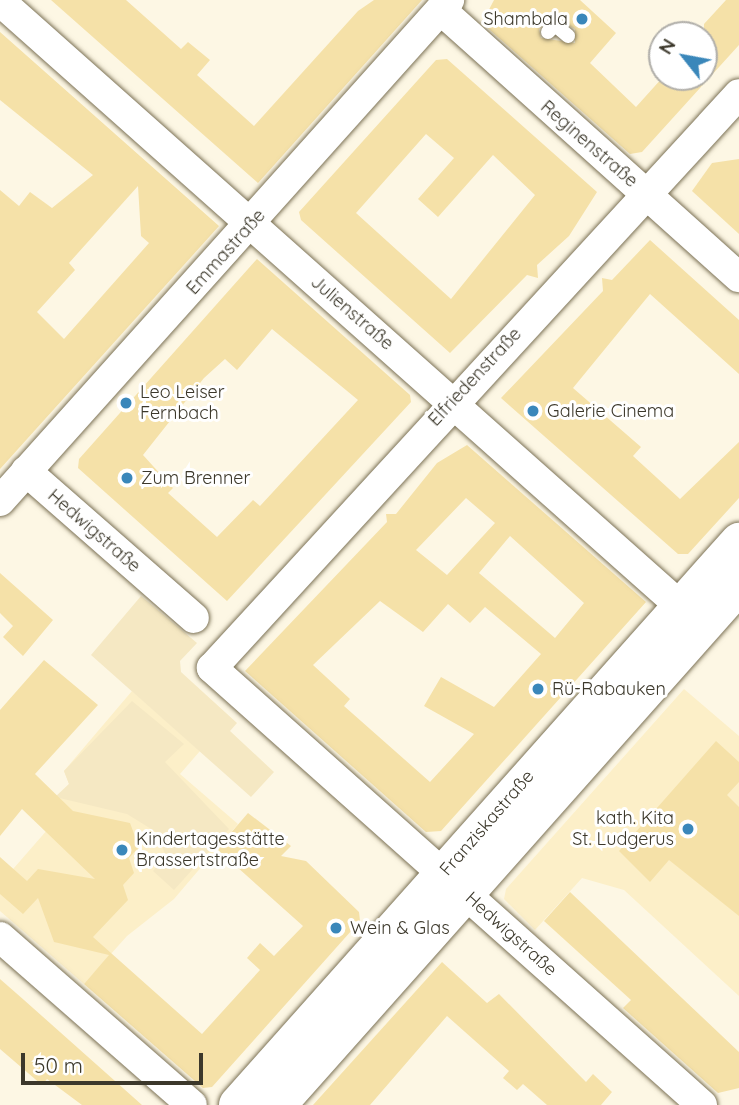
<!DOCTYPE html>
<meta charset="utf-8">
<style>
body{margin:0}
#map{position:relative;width:739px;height:1105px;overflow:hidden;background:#fdf7e4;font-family:Quicksand,sans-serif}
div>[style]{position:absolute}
.built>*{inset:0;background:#fcefc8}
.green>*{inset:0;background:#f5e8c3}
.building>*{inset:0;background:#f5e1a8}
.roads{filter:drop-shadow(0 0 2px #7c7256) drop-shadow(0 0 2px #7c7256)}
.lane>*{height:14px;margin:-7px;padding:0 7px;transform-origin:7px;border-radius:7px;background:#fff}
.street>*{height:30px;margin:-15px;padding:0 15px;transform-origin:15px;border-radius:15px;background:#fff}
.secondary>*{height:38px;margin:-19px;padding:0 19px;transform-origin:19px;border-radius:19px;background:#fff}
.dots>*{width:19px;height:19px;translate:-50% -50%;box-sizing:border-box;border:4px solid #fff;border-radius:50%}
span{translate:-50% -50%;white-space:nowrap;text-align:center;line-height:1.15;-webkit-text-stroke:6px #fff;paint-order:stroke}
.poi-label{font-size:18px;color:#3c382b}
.right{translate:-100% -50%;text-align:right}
.left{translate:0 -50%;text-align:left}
.street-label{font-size:18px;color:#3c382b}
.north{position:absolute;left:648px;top:21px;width:70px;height:70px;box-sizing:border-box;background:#fff;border:2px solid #b1afaa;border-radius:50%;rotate:301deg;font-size:19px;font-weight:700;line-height:28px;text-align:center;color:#3c382b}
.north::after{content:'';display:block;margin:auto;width:24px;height:32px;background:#3a87ba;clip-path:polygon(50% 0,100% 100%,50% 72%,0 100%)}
.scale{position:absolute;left:21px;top:1053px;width:182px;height:32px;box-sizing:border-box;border:4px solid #3c382b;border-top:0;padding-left:9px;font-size:21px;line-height:24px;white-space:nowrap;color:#3c382b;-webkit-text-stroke:5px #fff;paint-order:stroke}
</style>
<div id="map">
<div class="built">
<i style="clip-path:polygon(684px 689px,739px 736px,739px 996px,624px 890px,582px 878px,535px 930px,504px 899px,506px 889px)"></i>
<i style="clip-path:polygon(132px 691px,200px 751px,180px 774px,238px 824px,174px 899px,127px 936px,84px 984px,0 911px,0 884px,48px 829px,37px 818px,69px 784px,64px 771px)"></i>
</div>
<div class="green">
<i style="clip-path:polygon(141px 596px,197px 643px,180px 661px,181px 672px,237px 723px,230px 731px,274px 772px,251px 797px,91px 655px)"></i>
<i style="clip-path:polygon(132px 701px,184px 744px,165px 762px,229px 829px,174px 890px,153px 871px,166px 856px,156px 832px,127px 814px,55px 797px,69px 784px,64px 771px)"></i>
</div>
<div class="building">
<i style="clip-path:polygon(51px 0,126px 0,181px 49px,188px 42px,210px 60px,197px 75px,254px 126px,358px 11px,374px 0,422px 0,258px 183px)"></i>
<i style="clip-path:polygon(evenodd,494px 0,580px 0,616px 33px,590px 63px,636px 107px,663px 77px,704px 77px,704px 24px,726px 0,739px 0,739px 45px,642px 152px,630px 154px,482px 23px,494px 0,552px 16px,575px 29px,575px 43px,541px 38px,539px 29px,552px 16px)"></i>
<i style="clip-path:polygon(evenodd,0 32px,219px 226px,0 469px,0 190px,19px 206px,30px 192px,52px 208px,93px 175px,0 100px,0 32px,138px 186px,141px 236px,149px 243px,64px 339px,37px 312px,75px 270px,69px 263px,138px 186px)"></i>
<i style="clip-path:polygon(evenodd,447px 59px,597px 192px,569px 236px,537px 265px,538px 278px,527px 275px,450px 353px,301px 220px,299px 212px,436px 60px,447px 59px,426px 134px,454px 158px,418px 199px,438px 217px,493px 155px,535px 195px,451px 299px,356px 213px,426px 134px)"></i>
<i style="clip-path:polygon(739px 159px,739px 234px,692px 191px,712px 163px)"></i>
<i style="clip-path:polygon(650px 240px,739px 320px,739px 374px,650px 294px,573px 388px,641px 447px,633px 456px,680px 499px,739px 442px,739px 498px,688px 554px,678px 554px,501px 398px,603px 291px,602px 278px,612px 280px)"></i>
<i style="clip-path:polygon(evenodd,257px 259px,410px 395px,411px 402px,227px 601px,78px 468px,79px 459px,257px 259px,272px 329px,358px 400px,260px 506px,253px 500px,217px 537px,168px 493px,173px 488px,143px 455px,204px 378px,225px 359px,237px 370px,272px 329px)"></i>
<i style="clip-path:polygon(evenodd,467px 445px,646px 602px,441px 831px,426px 832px,245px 671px,387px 522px,386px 514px,396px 514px,437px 463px,467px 445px,466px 498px,495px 523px,447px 575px,416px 550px,466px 498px,467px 445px,510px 536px,584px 603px,555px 638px,479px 573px,510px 536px,467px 445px,380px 601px,423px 632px,448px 604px,470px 623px,485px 607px,541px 654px,494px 707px,441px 677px,424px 706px,474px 734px,430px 782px,344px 706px,350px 699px,313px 665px,380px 601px)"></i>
<i style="clip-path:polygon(0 573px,53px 620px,23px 656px,3px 637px,13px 626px,0 613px)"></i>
<i style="clip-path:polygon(44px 660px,98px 705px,35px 774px,73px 811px,130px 823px,139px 847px,129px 858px,134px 873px,123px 885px,128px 900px,93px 937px,202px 1034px,260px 970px,247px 958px,260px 943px,274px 956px,303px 926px,217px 849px,248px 813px,291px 846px,281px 856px,306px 861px,359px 912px,360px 921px,212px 1087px,203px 1088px,84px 984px,109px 955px,54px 942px,38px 898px,23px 914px,0 894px,0 857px,27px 881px,38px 869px,95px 879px,22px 809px,0 836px,0 710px)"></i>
<i style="clip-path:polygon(716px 741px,739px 762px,739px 782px,727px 795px,739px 807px,739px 916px,669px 860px,650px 882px,619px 851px)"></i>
<i style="clip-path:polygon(570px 892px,739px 1052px,739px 1088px,718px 1093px,623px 1008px,631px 1000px,544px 921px)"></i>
<i style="clip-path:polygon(442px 962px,487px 1003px,499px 994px,586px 1082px,593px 1074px,612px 1092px,601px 1105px,547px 1105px,523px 1084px,517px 1090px,503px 1078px,509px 1071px,447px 1016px,370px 1105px,313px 1105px)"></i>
<i style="clip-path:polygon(0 979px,24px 1000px,142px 1105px,82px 1105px,47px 1079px,42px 1085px,0 1049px)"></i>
</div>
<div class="roads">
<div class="lane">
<i style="left:548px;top:32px;width:10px;rotate:-45deg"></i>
<i style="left:555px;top:25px;width:17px;rotate:40deg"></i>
</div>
<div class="street">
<i style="left:0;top:1px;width:933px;rotate:41.65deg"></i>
<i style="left:441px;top:10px;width:400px;rotate:41.9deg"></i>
<i style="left:26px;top:471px;width:223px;rotate:41.2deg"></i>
<i style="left:0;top:501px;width:673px;rotate:-48.13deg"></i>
<i style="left:0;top:937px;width:255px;rotate:41.2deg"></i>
<i style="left:702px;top:1105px;width:657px;rotate:-138.27deg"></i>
<i style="left:212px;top:668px;width:779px;rotate:-47.44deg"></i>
</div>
<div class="secondary">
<i style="left:238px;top:1105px;width:754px;rotate:-48.33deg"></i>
<i style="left:277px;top:1105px;width:696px;rotate:-48.38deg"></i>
</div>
</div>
<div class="dots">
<i style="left:582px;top:19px;background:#3a87ba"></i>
<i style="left:126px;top:403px;background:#3a87ba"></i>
<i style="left:533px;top:411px;background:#3a87ba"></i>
<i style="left:127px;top:478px;background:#3a87ba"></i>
<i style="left:538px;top:689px;background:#3a87ba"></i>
<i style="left:688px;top:829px;background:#3a87ba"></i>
<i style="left:122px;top:850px;background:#3a87ba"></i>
<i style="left:336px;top:928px;background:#3a87ba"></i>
</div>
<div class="poi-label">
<span class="right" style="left:568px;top:19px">Shambala</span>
<span class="left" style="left:140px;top:403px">Leo Leiser<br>Fernbach</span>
<span class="left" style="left:547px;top:411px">Galerie Cinema</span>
<span class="left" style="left:141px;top:478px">Zum Brenner</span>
<span class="left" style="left:552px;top:689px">Rü-Rabauken</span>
<span class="right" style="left:674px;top:829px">kath. Kita<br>St. Ludgerus</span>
<span class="left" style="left:136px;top:850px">Kindertagesstätte<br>Brassertstraße</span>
<span class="left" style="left:350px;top:928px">Wein &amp; Glas</span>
</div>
<div class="street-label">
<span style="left:589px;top:144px;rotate:41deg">Reginenstraße</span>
<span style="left:226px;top:252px;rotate:-48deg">Emmastraße</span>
<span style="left:352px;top:313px;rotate:41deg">Julienstraße</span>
<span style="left:475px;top:377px;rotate:-47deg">Elfriedenstraße</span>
<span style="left:94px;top:531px;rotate:41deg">Hedwigstraße</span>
<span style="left:487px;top:823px;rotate:-49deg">Franziskastraße</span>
<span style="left:511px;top:934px;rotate:42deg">Hedwigstraße</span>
</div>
<div class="north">N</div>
<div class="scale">50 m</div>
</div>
